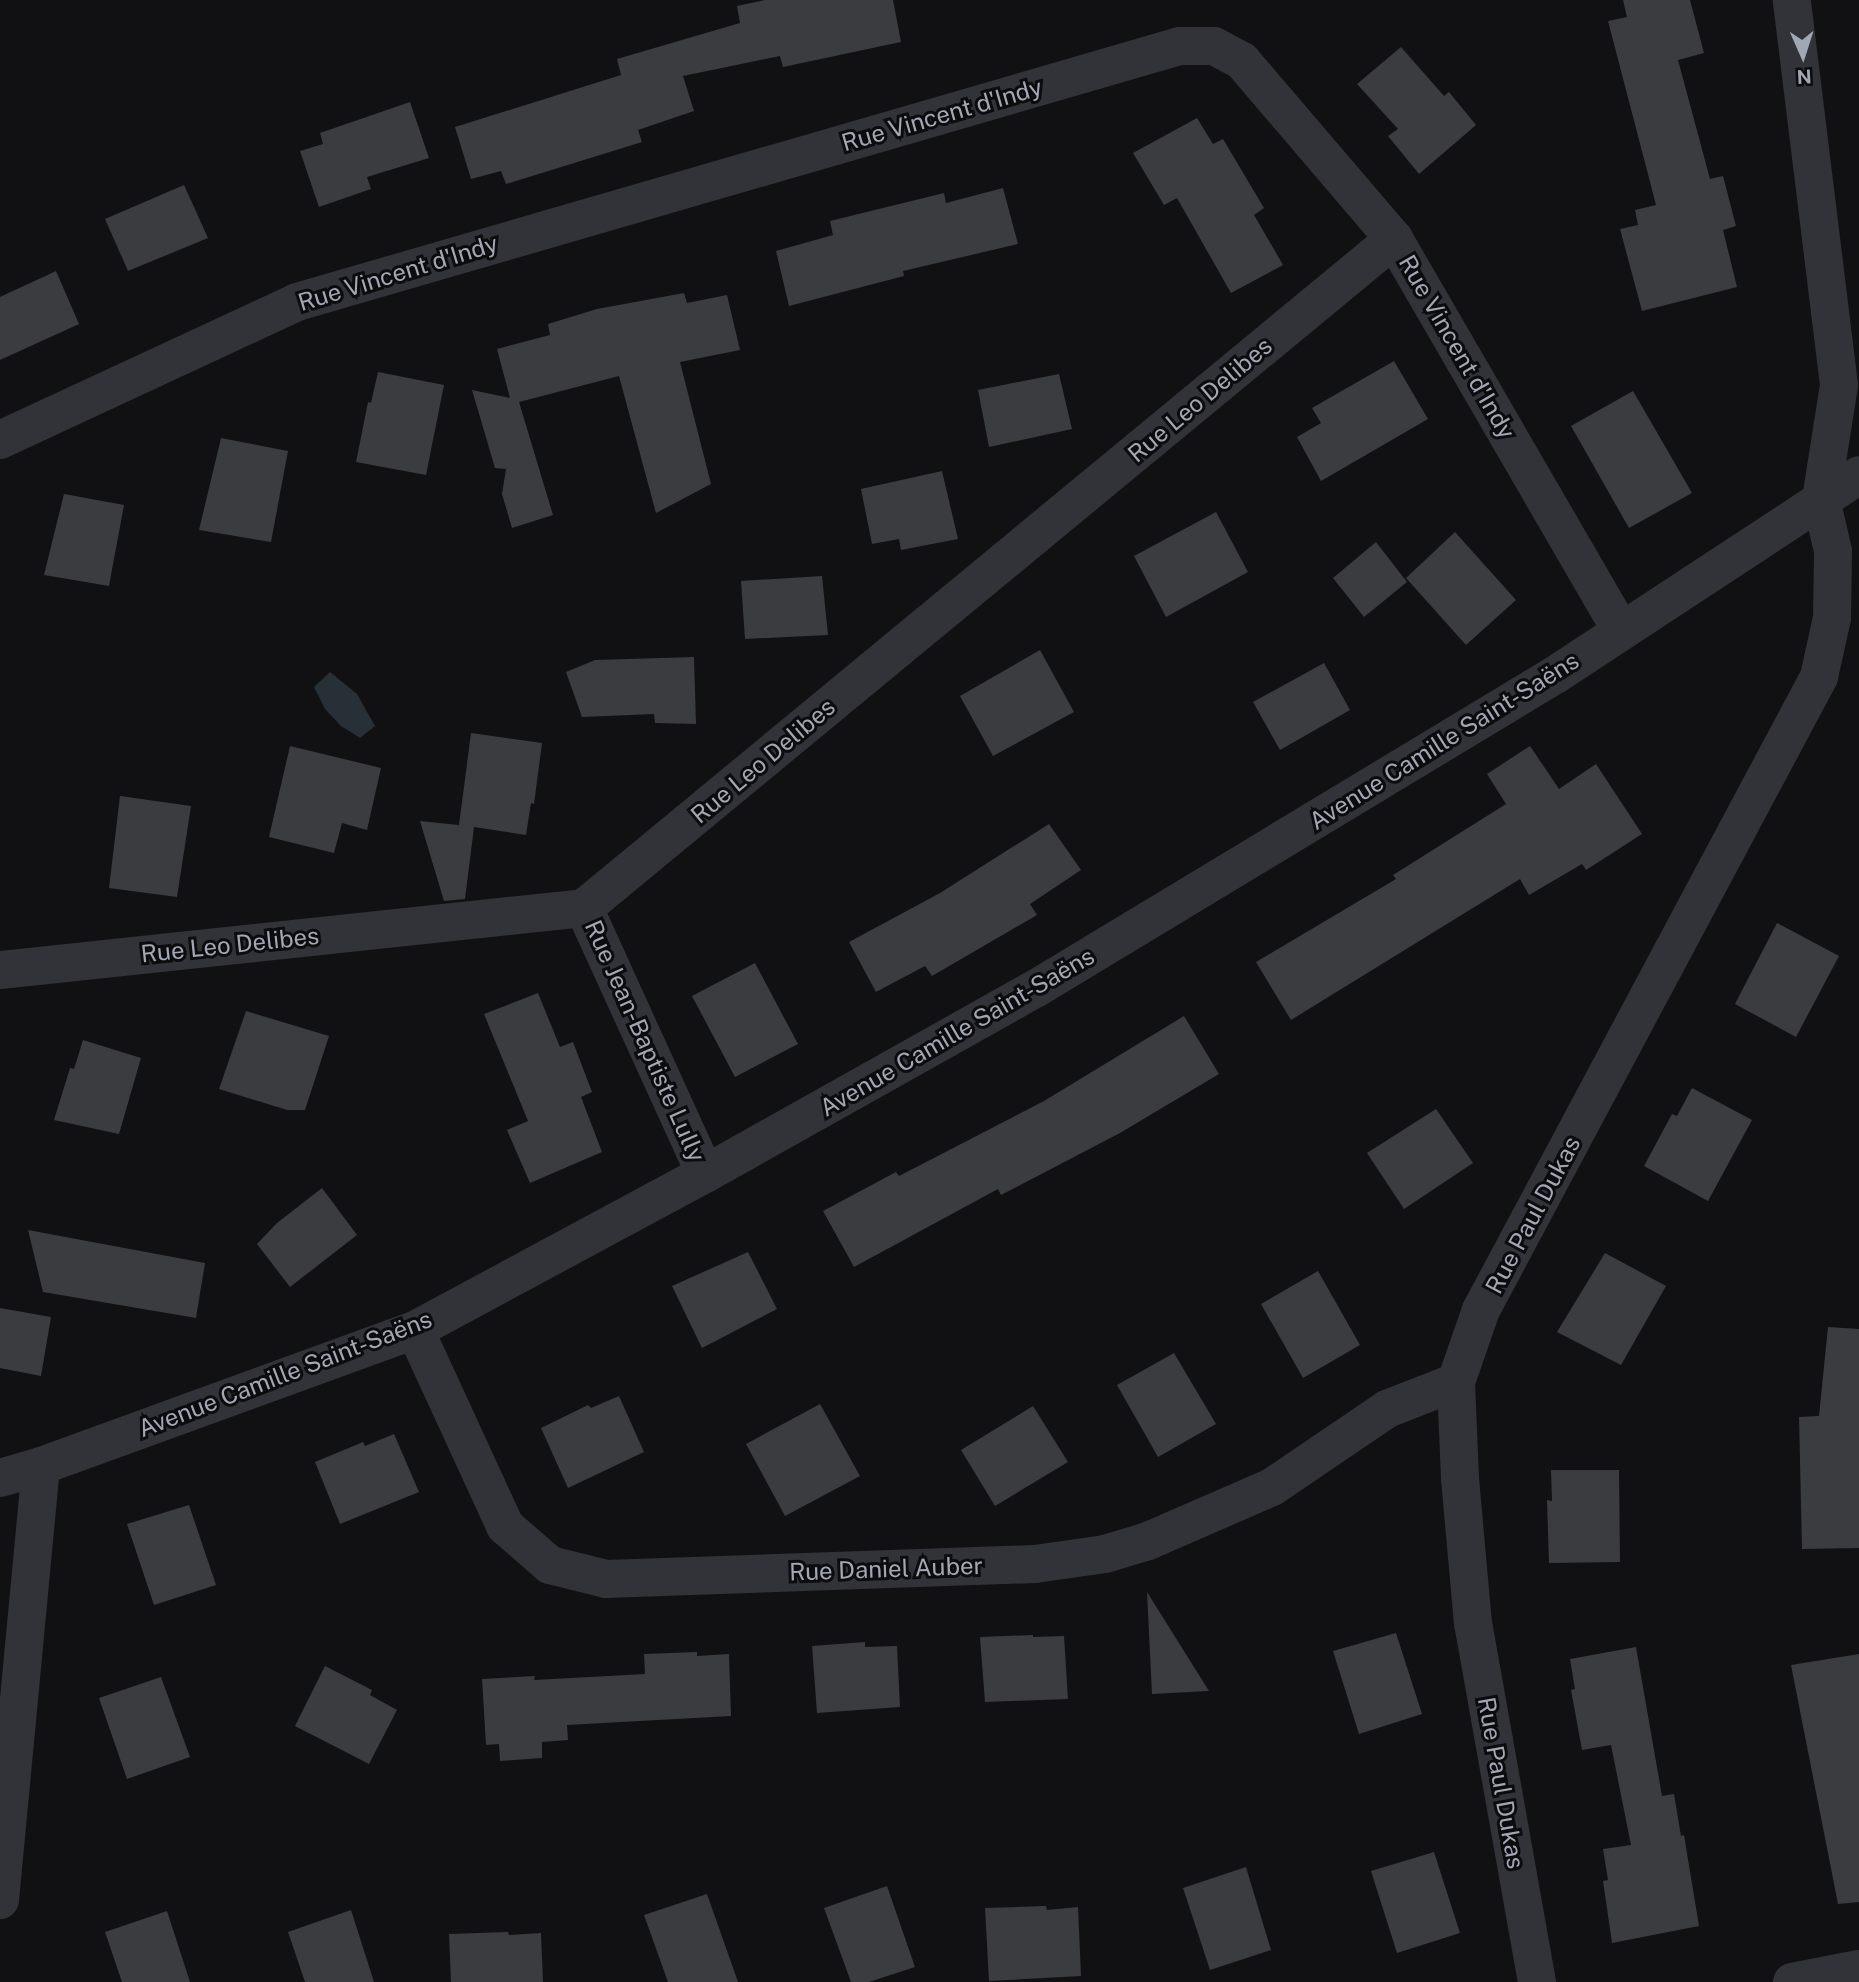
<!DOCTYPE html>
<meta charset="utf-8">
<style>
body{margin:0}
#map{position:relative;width:1859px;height:1982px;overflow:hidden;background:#111113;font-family:"Public Sans",sans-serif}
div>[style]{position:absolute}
.water>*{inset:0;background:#273037}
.building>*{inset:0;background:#3b3c40}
.street>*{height:38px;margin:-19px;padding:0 19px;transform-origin:19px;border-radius:19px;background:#323338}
span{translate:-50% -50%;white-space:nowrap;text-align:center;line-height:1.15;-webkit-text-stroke:6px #0c0c0e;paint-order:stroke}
.street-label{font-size:24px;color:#a2a7b4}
.north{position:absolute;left:1768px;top:21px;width:70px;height:70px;-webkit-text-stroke:5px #0c0c0e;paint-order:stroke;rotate:177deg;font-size:19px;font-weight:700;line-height:28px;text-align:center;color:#a2a7b4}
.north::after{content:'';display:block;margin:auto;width:24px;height:32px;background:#a2a7b4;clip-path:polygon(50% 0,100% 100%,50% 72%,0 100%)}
</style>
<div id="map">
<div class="water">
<i style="clip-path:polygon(330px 672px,357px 694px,375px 726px,360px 738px,341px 726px,325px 709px,314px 687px)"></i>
</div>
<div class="building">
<i style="clip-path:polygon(765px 0,893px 0,901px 42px,783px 67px,780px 56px,683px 76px,694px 111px,638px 130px,642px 142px,506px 184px,501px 171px,471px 179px,455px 127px,621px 75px,617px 59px,740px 23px,737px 6px)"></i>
<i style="clip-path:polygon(1623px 0,1690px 0,1704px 53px,1678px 60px,1710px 179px,1723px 176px,1736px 226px,1723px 230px,1737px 287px,1642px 311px,1620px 229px,1638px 225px,1635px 210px,1656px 205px,1608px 21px,1627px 17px)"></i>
<i style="clip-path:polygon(1401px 47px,1444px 96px,1449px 92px,1476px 125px,1419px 174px,1388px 136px,1398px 129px,1357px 84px)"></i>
<i style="clip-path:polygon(410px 102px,429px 158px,367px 177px,371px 189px,319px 207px,300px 151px,323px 144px,320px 133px)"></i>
<i style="clip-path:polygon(1197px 118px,1213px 144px,1223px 139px,1264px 208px,1254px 215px,1283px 265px,1231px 293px,1177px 198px,1164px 205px,1133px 153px)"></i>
<i style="clip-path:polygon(184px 185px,208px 238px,128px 271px,105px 219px)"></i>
<i style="clip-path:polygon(1003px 188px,1018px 244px,903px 271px,904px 276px,789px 306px,776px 251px,833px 235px,830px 221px,944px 193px,946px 203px)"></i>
<i style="clip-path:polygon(56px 271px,79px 324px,0 360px,0 297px)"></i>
<i style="clip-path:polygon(684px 293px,687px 303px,727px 295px,740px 350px,680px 362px,711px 484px,656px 513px,619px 376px,519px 402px,553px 515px,512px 528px,502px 494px,506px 469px,495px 468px,472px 390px,510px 398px,497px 349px,550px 335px,548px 324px,597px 309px)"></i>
<i style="clip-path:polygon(1394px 361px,1428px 419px,1321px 481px,1297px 437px,1321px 423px,1312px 408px)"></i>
<i style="clip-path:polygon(378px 372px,444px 385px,426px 475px,356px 462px,368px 402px,371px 403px)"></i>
<i style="clip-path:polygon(1059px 374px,1072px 429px,989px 447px,978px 390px)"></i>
<i style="clip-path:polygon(1633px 391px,1692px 493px,1629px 528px,1571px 426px)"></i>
<i style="clip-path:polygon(221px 438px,288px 451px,271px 542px,199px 530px)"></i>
<i style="clip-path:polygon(942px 471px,958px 539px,901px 550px,899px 539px,872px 544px,861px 489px)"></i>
<i style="clip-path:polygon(64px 494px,124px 505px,109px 586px,44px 575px)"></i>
<i style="clip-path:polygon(1216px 512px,1248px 572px,1166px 617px,1134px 556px)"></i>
<i style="clip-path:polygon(1455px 532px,1516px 600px,1466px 645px,1406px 578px)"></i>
<i style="clip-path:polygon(1376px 542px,1407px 582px,1364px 617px,1333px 578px)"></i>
<i style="clip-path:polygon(822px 576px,828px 635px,745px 639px,741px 581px)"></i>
<i style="clip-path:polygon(1040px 650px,1074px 712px,993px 756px,960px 696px)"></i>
<i style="clip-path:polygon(694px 657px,696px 724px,655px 723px,654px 714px,582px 717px,566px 672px,595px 660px)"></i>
<i style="clip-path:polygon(1324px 663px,1350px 710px,1280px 750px,1253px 702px)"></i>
<i style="clip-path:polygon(471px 733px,542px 743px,534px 804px,531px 803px,526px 835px,474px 827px,465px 899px,444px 901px,420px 821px,468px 826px,459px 825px)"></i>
<i style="clip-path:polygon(290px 746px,381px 768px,367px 830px,342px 823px,334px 853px,269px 837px)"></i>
<i style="clip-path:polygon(1530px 746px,1559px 789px,1596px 764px,1642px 834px,1586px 870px,1582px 864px,1529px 895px,1520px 879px,1291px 1020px,1256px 962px,1396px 879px,1393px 875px,1506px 804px,1487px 774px)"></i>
<i style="clip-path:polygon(120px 796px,191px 806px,177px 897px,109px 888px)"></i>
<i style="clip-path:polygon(1049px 824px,1081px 870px,1030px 904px,1037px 915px,932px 976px,925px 966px,876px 992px,849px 942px,940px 893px)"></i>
<i style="clip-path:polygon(1777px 923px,1839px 956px,1796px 1037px,1735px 1004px)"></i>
<i style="clip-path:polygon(755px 963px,798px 1044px,735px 1077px,692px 996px)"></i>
<i style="clip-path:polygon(538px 993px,560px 1047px,573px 1042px,592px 1092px,581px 1097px,602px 1152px,530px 1183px,507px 1130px,528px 1121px,484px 1014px)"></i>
<i style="clip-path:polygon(246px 1011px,329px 1036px,305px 1110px,287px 1110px,219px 1089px)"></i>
<i style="clip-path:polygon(1184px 1016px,1219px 1074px,1120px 1133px,1001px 1195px,998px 1189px,854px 1267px,823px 1211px,896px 1172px,899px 1176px,1044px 1101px)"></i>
<i style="clip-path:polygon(83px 1040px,141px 1058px,119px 1134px,54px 1120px,70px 1068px,74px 1069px)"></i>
<i style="clip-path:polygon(1692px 1088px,1752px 1120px,1708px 1201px,1644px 1166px,1672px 1114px,1677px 1116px)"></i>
<i style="clip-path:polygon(1436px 1109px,1473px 1163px,1404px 1209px,1367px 1153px)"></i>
<i style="clip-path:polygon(322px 1188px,357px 1235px,290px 1287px,257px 1244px,277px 1223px)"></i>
<i style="clip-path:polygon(28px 1230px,205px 1263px,196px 1318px,43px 1292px)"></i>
<i style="clip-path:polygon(748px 1252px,777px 1309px,702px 1348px,672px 1286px)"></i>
<i style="clip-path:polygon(1605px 1253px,1666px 1286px,1621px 1365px,1557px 1332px)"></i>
<i style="clip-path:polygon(1318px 1271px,1360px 1345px,1303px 1378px,1261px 1304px)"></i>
<i style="clip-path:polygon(0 1308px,51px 1317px,41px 1376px,0 1368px)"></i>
<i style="clip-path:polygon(1828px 1327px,1859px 1329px,1859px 1548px,1802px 1549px,1799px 1417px,1819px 1416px)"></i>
<i style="clip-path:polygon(1174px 1353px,1216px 1424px,1158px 1457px,1117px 1385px)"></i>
<i style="clip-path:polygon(619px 1396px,644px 1452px,568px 1488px,541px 1428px,588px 1405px,591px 1408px)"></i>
<i style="clip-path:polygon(820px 1404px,860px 1476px,785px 1516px,746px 1444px)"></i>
<i style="clip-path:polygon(1033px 1406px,1068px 1462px,995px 1506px,961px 1450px)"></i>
<i style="clip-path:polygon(394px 1434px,419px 1492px,340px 1524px,315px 1462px,363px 1442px,365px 1446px)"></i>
<i style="clip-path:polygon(1551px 1470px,1619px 1470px,1620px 1562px,1549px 1563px,1547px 1500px,1552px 1501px)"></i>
<i style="clip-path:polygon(189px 1505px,216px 1585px,154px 1605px,127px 1524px)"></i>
<i style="clip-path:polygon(1147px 1592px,1209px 1691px,1152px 1694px)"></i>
<i style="clip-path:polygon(1396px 1633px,1422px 1714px,1359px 1734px,1333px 1651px)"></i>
<i style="clip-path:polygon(1033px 1635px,1033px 1637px,1064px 1636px,1068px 1699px,985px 1702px,980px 1637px)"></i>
<i style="clip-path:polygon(865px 1642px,865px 1647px,897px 1646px,900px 1707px,817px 1713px,812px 1646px)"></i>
<i style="clip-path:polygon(1636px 1647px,1662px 1796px,1674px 1794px,1681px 1836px,1684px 1835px,1699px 1926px,1612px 1943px,1603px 1881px,1608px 1880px,1603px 1849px,1631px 1845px,1611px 1745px,1582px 1750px,1571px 1690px,1575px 1689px,1570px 1659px)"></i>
<i style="clip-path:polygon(697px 1652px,697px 1656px,729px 1654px,731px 1716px,567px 1725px,568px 1740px,542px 1742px,542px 1758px,500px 1761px,499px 1744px,486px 1745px,482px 1679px,535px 1676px,534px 1680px,645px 1674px,644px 1654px)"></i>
<i style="clip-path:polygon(1859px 1654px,1859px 1902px,1838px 1904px,1791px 1665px)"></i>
<i style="clip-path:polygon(325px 1666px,372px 1690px,370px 1695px,397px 1710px,369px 1764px,295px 1726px)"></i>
<i style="clip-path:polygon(161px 1677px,190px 1757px,127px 1779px,99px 1698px)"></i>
<i style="clip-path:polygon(1434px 1852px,1460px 1933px,1397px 1953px,1371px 1871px)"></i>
<i style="clip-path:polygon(1246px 1867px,1271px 1950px,1210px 1970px,1183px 1888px)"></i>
<i style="clip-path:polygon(887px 1886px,915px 1967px,869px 1982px,851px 1982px,824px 1908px)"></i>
<i style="clip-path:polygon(707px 1894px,738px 1982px,668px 1982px,644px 1915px)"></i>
<i style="clip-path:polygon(1046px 1906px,1047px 1910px,1078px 1907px,1081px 1976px,989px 1981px,985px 1908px)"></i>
<i style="clip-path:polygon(351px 1910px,374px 1982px,305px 1982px,288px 1932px)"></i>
<i style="clip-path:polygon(167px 1911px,190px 1982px,122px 1982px,105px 1932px)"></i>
<i style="clip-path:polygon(508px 1932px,509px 1935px,541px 1933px,543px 1982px,451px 1982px,449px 1934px)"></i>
</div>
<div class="street">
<i style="left:0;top:440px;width:327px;rotate:-24.9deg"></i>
<i style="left:297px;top:302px;width:919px;rotate:-16.17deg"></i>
<i style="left:1180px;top:46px;width:34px"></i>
<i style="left:1214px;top:46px;width:32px;rotate:28deg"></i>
<i style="left:1242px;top:61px;width:234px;rotate:49.5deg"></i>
<i style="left:1394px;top:239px;width:452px;rotate:59.9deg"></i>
<i style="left:584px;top:908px;width:292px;rotate:65.5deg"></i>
<i style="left:0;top:970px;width:587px;rotate:-6.06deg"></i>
<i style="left:584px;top:908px;width:1051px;rotate:-39.55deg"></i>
<i style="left:415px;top:1330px;width:216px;rotate:65.3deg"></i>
<i style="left:505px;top:1526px;width:60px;rotate:40.9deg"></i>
<i style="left:550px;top:1565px;width:58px;rotate:14deg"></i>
<i style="left:606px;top:1579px;width:429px;rotate:-2deg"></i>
<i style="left:1035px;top:1564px;width:71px;rotate:-8.1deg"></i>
<i style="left:1105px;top:1554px;width:45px;rotate:-16.8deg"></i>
<i style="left:1148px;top:1541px;width:135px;rotate:-23.5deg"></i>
<i style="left:1272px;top:1487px;width:139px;rotate:-34.1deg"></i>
<i style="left:1387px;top:1409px;width:74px;rotate:-21.4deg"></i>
<i style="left:0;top:1478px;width:43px;rotate:-16.3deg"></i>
<i style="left:41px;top:1466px;width:398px;rotate:-20deg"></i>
<i style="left:415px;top:1330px;width:329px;rotate:-28.3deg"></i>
<i style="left:705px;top:1174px;width:378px;rotate:-29.3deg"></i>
<i style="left:1035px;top:989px;width:607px;rotate:-31.13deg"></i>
<i style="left:1555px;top:675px;width:364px;rotate:-33.3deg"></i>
<i style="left:0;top:1900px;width:436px;rotate:-84.6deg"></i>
<i style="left:1537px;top:1982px;width:364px;rotate:-100.1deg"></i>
<i style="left:1473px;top:1624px;width:147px;rotate:-95.1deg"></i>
<i style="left:1460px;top:1478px;width:96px;rotate:-92.4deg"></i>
<i style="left:1456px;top:1382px;width:76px;rotate:-70.9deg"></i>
<i style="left:1481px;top:1310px;width:718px;rotate:-61.9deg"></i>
<i style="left:1819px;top:677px;width:60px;rotate:-77.6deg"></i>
<i style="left:1832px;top:618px;width:67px;rotate:-89.1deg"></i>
<i style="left:1833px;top:551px;width:53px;rotate:-103deg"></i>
<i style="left:1821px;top:499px;width:115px;rotate:-81deg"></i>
<i style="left:1839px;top:385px;width:388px;rotate:-97deg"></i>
<i style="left:1792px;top:1982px;width:68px;rotate:-11deg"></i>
</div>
<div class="street-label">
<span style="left:942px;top:115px;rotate:-16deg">Rue Vincent d'Indy</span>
<span style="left:398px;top:273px;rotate:-17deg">Rue Vincent d'Indy</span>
<span style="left:1457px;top:347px;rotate:60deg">Rue Vincent d'Indy</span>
<span style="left:1200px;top:400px;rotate:-40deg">Rue Leo Delibes</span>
<span style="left:1444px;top:741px;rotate:-32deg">Avenue Camille Saint-Saëns</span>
<span style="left:763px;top:761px;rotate:-40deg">Rue Leo Delibes</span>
<span style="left:230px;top:945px;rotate:-6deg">Rue Leo Delibes</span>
<span style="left:957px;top:1032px;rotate:-30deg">Avenue Camille Saint-Saëns</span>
<span style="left:645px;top:1041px;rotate:66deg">Rue Jean-Baptiste Lully</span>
<span style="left:1533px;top:1215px;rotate:-62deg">Rue Paul Dukas</span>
<span style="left:285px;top:1374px;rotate:-21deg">Avenue Camille Saint-Saëns</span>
<span style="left:886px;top:1569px;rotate:-2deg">Rue Daniel Auber</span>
<span style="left:1501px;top:1783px;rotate:80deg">Rue Paul Dukas</span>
</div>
<div class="north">N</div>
</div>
